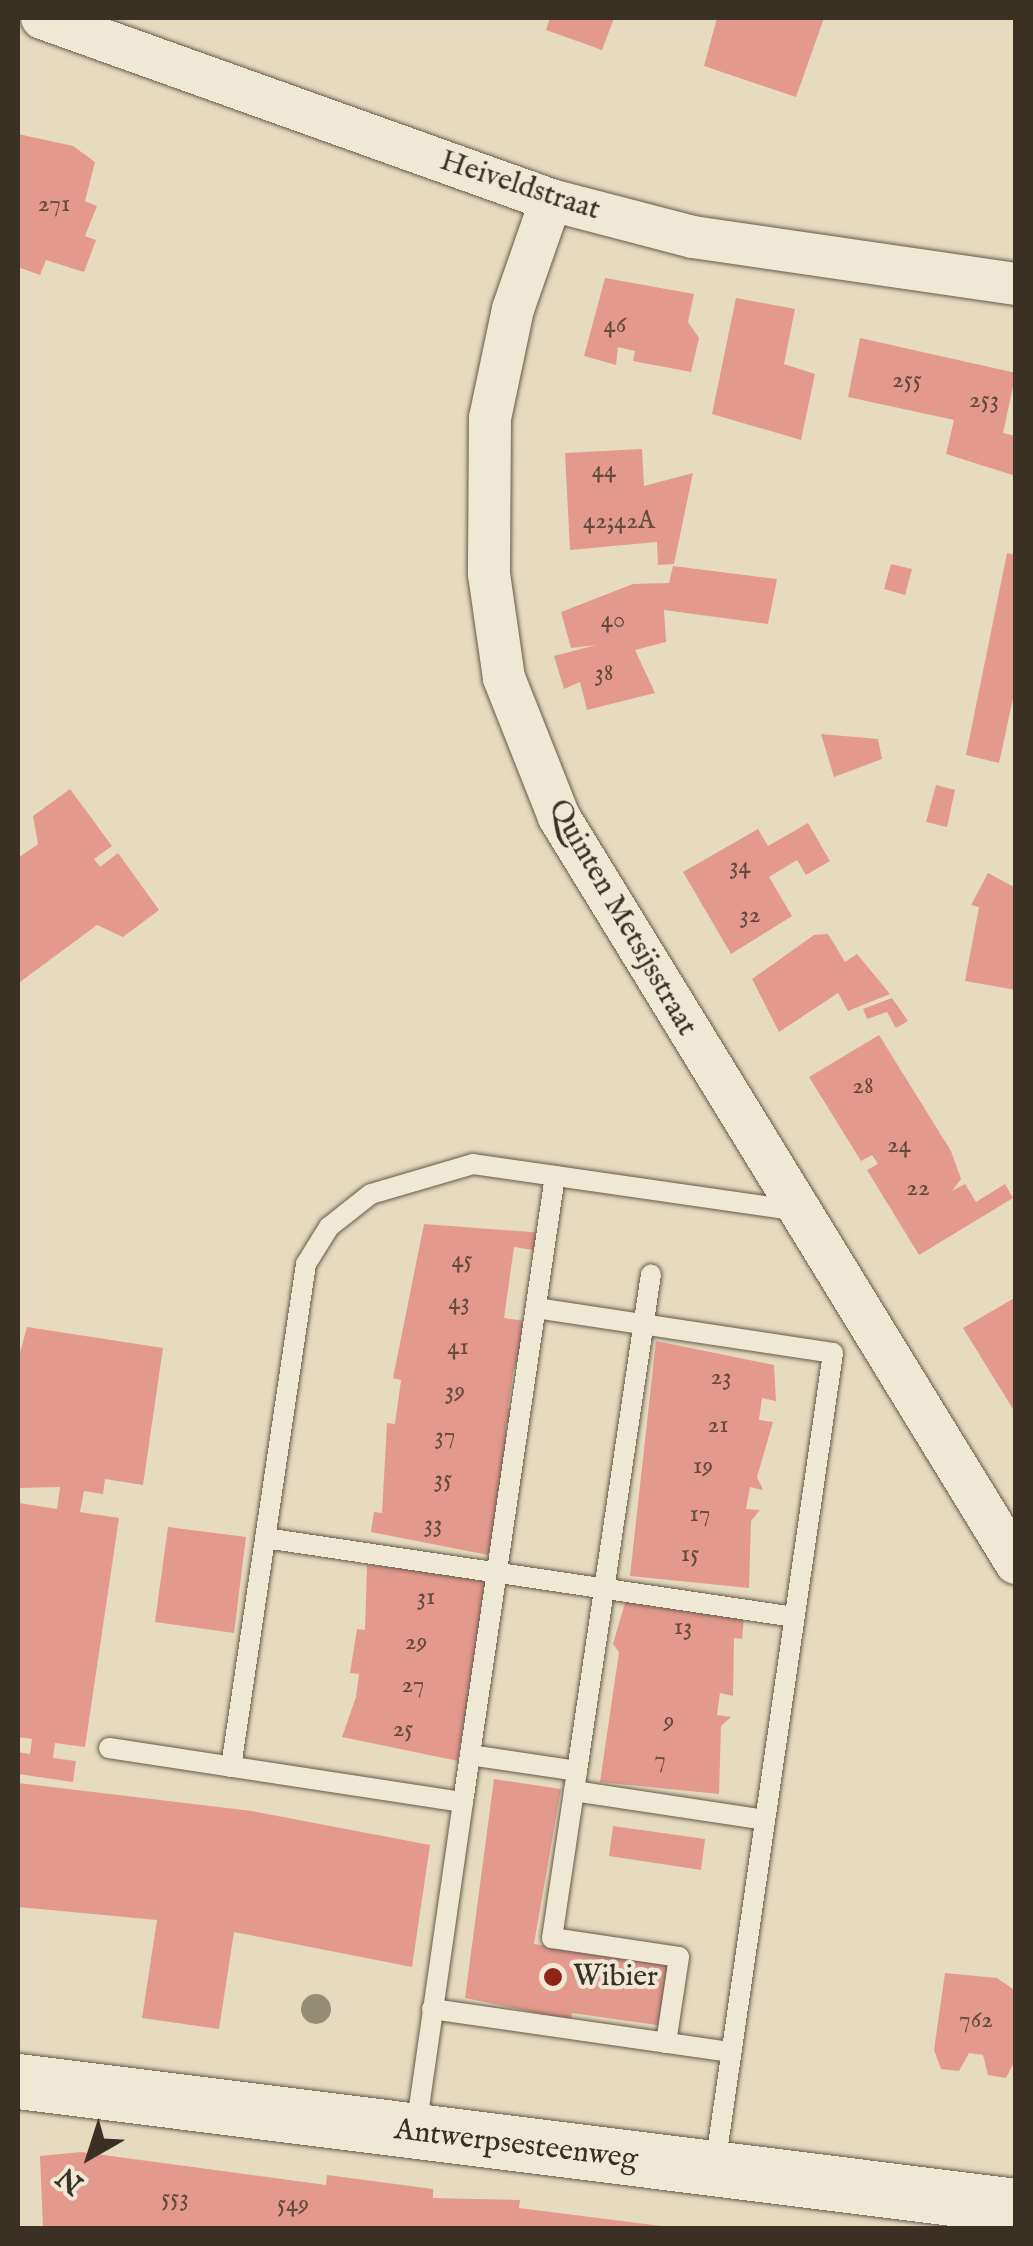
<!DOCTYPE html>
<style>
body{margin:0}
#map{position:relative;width:1033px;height:2246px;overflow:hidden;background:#e6dbbe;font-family:"IM FELL English",serif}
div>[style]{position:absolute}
.building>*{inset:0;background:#e39a8d}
.roads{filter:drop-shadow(0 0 2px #665b4a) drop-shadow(0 0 2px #665b4a)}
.service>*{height:20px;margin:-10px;padding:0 10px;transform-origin:10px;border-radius:10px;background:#efe8d5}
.minor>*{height:42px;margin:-21px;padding:0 21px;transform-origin:21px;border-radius:21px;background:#efe8d5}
.secondary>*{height:55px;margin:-27.5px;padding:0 27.5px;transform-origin:27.5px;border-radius:27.5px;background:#efe8d5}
.trees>*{width:30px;height:30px;margin:-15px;border-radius:50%;background:#968d75}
.dots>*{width:28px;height:28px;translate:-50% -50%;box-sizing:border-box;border:5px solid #efe8d5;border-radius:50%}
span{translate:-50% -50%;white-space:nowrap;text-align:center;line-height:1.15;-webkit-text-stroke:8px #efe8d5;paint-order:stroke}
.number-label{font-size:25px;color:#654a3e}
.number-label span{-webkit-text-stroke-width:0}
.street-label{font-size:30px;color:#3b3024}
.poi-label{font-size:30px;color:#3b3024}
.left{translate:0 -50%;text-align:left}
.frame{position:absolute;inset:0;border:20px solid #3b3024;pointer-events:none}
.north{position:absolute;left:40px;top:2106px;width:100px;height:100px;-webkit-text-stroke:8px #efe8d5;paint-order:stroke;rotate:219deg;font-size:28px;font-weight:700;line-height:40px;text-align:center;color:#3b3024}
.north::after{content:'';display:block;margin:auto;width:35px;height:45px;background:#3b3024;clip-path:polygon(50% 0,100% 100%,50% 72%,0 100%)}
</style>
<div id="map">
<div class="building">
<i style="clip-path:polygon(550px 18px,614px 18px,602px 50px,546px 30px)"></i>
<i style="clip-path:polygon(717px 18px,824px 18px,796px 97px,704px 66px)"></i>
<i style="clip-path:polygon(18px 134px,73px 146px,95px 162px,85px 201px,97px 206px,85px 236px,96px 240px,84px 272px,46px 260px,40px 275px,18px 267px)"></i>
<i style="clip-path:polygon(605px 278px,694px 294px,688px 322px,699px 338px,691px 372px,633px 361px,635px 351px,618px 347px,616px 365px,584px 356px)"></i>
<i style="clip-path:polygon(736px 298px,795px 309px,784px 364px,815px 374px,801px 440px,712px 414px)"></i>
<i style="clip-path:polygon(860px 338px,1016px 373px,1003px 433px,1016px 436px,1016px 476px,946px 454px,954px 420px,848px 397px)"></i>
<i style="clip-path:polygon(642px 449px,644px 486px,693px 473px,674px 564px,658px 565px,657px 542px,570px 550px,565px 453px)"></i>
<i style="clip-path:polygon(1007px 553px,1016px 555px,1016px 685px,999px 763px,966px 755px)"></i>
<i style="clip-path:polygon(891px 564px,912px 569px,905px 595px,884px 589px)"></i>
<i style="clip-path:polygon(673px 566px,777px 579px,768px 624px,664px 610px,666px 642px,635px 650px,655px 693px,587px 710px,580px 682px,564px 689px,554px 656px,596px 645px,571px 648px,561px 612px,633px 584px,669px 583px)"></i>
<i style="clip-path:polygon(821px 734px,878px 739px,882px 759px,834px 777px)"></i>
<i style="clip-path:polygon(936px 785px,955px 790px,947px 827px,926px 822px)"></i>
<i style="clip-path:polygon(70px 789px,112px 846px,94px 859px,100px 867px,118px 853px,159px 910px,123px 937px,97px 925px,20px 982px,18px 858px,38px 844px,33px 816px)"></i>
<i style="clip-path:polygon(808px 823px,830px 861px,806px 875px,797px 860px,769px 877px,792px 916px,731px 954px,683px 872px,758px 829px,768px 846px)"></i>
<i style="clip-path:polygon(988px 873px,1016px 888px,1016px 990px,965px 981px,979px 907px,971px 905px)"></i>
<i style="clip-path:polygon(828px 934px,845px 962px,857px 954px,890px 994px,848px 1011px,838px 993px,779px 1032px,752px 979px,814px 935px)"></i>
<i style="clip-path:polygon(892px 998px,908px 1021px,896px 1028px,887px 1012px,867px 1019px,863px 1009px)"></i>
<i style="clip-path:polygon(879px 1035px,951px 1151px,961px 1179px,952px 1191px,965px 1184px,976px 1202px,1005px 1184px,1013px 1198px,919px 1255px,867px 1170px,878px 1164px,872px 1155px,861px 1161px,809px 1077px)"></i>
<i style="clip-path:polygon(424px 1224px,543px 1233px,540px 1251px,514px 1247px,504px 1318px,530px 1322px,513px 1373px,508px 1408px,517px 1410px,506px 1425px,504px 1499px,488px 1555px,371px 1532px,374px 1512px,382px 1513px,387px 1423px,395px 1424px,401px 1380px,393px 1378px)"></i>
<i style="clip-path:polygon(1016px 1297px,1016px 1414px,963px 1328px)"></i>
<i style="clip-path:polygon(27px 1327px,163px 1348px,143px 1485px,105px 1479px,103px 1494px,84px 1491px,80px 1512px,119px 1518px,85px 1747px,55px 1743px,53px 1758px,76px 1761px,73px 1782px,18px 1774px,18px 1752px,30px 1754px,32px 1739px,18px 1737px,19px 1503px,57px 1509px,60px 1487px,18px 1488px,18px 1360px)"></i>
<i style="clip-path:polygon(656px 1341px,774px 1365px,776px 1401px,762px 1398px,759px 1420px,773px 1422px,757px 1477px,763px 1490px,750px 1487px,746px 1509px,760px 1510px,751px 1521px,749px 1588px,630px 1576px)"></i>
<i style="clip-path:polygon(168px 1527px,246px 1537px,234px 1633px,155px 1622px)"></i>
<i style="clip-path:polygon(367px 1565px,487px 1575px,471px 1721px,464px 1720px,458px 1761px,342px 1737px,356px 1697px,359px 1674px,350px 1673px,357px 1629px,365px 1630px)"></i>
<i style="clip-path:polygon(627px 1596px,744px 1618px,742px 1639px,734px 1638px,733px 1696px,720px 1693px,717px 1715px,731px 1717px,721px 1726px,719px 1794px,600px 1782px,619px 1652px,613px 1644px)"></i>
<i style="clip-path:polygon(494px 1779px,561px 1789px,534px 1944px,672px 1963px,664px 2026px,572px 2013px,571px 2020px,465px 1998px)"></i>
<i style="clip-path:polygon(18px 1783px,252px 1811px,430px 1845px,412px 1967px,234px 1932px,219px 2029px,142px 2018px,157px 1920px,18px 1907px)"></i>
<i style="clip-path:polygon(613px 1826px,705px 1839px,701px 1870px,609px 1856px)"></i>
<i style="clip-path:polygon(945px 1973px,997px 1978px,1016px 1991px,1016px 2059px,1006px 2078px,988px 2075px,983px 2055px,969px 2053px,959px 2071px,941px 2069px,934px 2050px)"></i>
<i style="clip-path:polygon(81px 2152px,326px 2185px,327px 2175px,433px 2189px,433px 2198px,520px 2200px,519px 2208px,677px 2228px,43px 2228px,40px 2156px)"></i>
</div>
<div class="roads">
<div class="service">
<i style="left:536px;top:1308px;width:300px;rotate:8.6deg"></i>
<i style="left:833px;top:1353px;width:822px;rotate:98.26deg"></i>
<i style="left:265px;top:1538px;width:535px;rotate:8.49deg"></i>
<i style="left:109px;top:1748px;width:358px;rotate:8.7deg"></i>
<i style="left:463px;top:1802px;width:328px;rotate:98.2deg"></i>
<i style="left:470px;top:1755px;width:108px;rotate:8.5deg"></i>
<i style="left:577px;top:1771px;width:169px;rotate:98.5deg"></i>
<i style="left:552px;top:1938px;width:128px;rotate:8.5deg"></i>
<i style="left:679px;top:1957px;width:87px;rotate:98.6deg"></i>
<i style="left:231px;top:1767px;width:509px;rotate:-81.52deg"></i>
<i style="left:306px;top:1264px;width:44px;rotate:-58.1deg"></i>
<i style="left:329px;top:1227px;width:53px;rotate:-38.2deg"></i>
<i style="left:371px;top:1194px;width:106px;rotate:-16.4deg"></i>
<i style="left:473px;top:1164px;width:329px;rotate:8.2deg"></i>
<i style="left:577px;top:1771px;width:502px;rotate:-81.53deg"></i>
<i style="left:574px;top:1791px;width:193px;rotate:8.6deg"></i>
<i style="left:463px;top:1802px;width:633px;rotate:-81.64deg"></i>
<i style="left:432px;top:2009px;width:302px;rotate:8.2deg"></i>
</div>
<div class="minor">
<i style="left:42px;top:18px;width:541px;rotate:19.68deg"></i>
<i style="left:551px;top:200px;width:147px;rotate:14.6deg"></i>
<i style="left:693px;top:237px;width:326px;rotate:8.3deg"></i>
<i style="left:551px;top:200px;width:115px;rotate:109.2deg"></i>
<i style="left:513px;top:309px;width:111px;rotate:101.9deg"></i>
<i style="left:490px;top:418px;width:156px;rotate:90.4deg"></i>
<i style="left:489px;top:574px;width:105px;rotate:81.8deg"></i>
<i style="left:504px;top:678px;width:149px;rotate:68.4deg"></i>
<i style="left:559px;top:817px;width:875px;rotate:58.51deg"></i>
</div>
<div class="secondary">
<i style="left:18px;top:2081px;width:1006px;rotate:7.14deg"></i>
</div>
</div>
<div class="trees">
<i style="left:316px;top:2009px"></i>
</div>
<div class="dots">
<i style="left:553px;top:1977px;background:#8f2418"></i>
</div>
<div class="number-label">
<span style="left:54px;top:204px">271</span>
<span style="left:615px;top:325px">46</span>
<span style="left:907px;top:380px">255</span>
<span style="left:984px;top:400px">253</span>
<span style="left:604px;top:470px">44</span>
<span style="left:619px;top:521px">42;42A</span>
<span style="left:613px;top:620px">40</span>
<span style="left:604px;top:673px">38</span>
<span style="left:740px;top:866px">34</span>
<span style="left:750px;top:915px">32</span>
<span style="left:863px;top:1086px">28</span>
<span style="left:899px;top:1145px">24</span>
<span style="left:918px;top:1188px">22</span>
<span style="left:462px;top:1260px">45</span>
<span style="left:459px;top:1302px">43</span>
<span style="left:458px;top:1347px">41</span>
<span style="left:721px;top:1377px">23</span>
<span style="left:455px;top:1391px">39</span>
<span style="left:718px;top:1425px">21</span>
<span style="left:445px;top:1436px">37</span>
<span style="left:703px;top:1466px">19</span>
<span style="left:443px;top:1479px">35</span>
<span style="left:700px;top:1514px">17</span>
<span style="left:433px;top:1524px">33</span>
<span style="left:690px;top:1554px">15</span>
<span style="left:426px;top:1597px">31</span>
<span style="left:683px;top:1627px">13</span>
<span style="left:416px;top:1642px">29</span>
<span style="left:413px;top:1685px">27</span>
<span style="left:669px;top:1721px">9</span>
<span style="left:403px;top:1729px">25</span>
<span style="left:660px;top:1760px">7</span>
<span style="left:976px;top:2020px">762</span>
<span style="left:175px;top:2198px">553</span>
<span style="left:293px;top:2204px">549</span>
</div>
<div class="street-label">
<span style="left:520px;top:186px;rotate:18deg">Heiveldstraat</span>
<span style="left:622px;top:918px;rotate:60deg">Quinten Metsijsstraat</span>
<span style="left:516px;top:2145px;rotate:7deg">Antwerpsesteenweg</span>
</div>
<div class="poi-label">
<span class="left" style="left:573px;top:1977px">Wibier</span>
</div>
<div class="frame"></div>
<div class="north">N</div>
</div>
